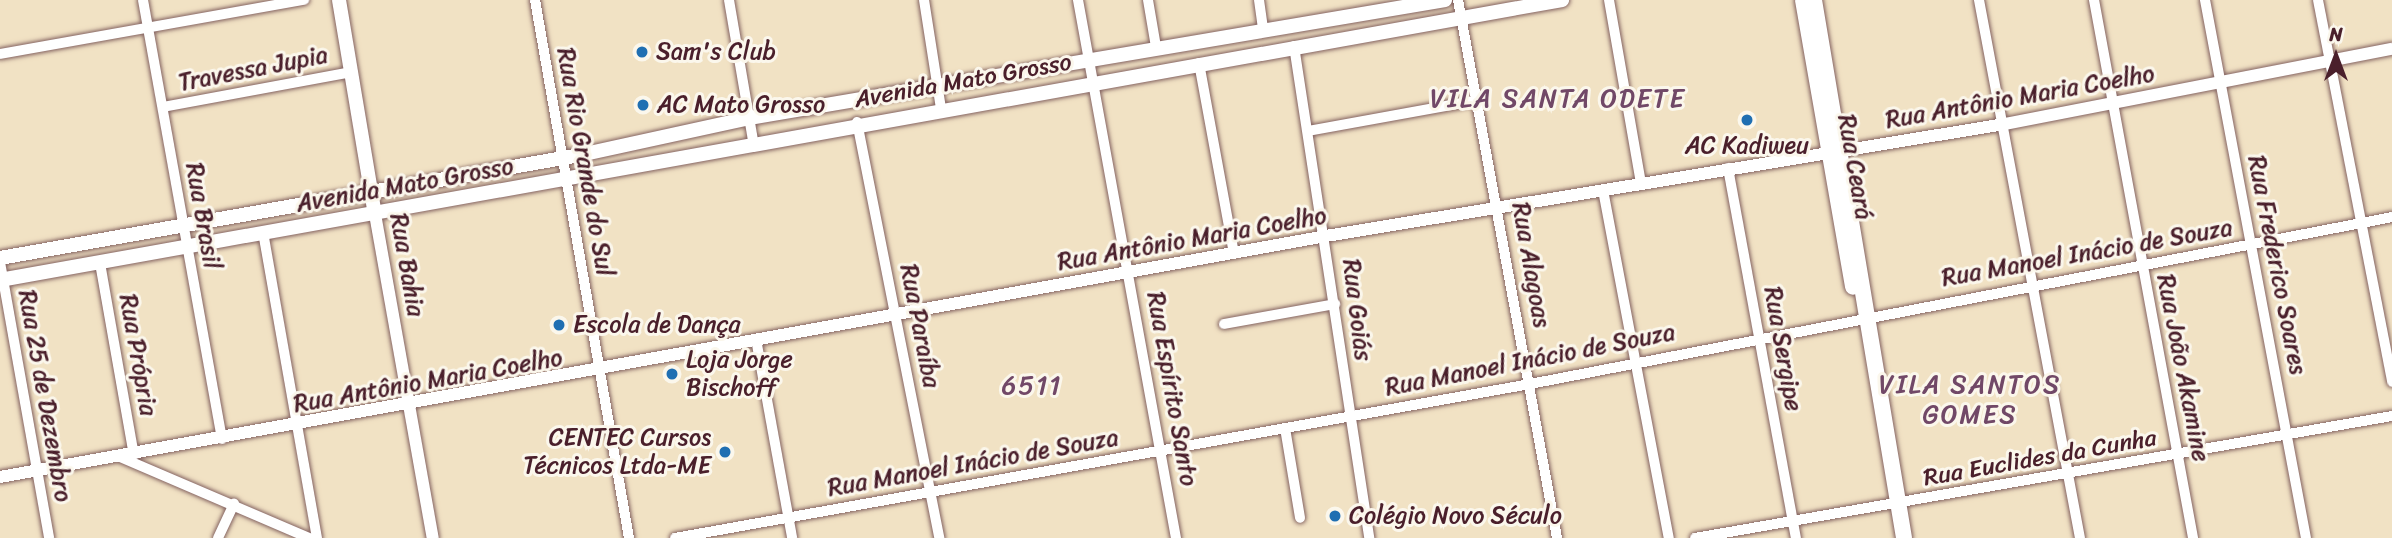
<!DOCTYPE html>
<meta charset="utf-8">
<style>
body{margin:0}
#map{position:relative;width:2392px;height:538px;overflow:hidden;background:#f1e2c4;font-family:Sriracha,sans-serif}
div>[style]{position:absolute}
.roads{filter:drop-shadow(0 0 2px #846361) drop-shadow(0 0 2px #846361)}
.minor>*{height:10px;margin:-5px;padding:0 5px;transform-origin:5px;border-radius:5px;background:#fff}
.tertiary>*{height:12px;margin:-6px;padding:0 6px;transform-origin:6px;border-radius:6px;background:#fff}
.secondary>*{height:14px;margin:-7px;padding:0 7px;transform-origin:7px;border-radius:7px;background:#fff}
.primary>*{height:16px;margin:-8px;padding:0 8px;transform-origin:8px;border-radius:8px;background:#fff}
.dots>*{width:19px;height:19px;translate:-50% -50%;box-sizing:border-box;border:4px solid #fbf7ec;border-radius:50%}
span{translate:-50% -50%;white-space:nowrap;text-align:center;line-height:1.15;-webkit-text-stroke:6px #fbf7ec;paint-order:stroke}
.poi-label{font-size:24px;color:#4a1f2b}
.left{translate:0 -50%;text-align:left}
.right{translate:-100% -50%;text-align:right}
.street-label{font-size:24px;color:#4a1f2b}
.neighbourhood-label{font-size:26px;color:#714867;letter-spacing:2px}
.north{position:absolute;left:2301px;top:21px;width:70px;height:70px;-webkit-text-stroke:5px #fbf7ec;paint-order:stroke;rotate:0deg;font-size:19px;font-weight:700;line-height:28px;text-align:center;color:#4a1f2b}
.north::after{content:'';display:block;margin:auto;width:24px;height:32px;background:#4a1f2b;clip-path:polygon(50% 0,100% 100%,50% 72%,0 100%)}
</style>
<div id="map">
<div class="roads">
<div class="minor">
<i style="left:143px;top:0;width:446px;rotate:79.8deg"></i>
<i style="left:535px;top:0;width:546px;rotate:80.09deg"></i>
<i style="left:729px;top:0;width:143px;rotate:80.3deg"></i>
<i style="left:924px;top:0;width:109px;rotate:81.1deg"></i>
<i style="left:1078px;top:0;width:547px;rotate:79.68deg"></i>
<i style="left:1148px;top:0;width:48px;rotate:80.3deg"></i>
<i style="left:1259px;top:0;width:29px;rotate:82deg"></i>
<i style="left:1458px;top:0;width:547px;rotate:79.57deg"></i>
<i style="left:1609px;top:0;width:186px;rotate:80.1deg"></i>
<i style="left:1979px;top:0;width:547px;rotate:79.37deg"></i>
<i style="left:2094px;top:0;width:547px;rotate:79.57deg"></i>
<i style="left:2205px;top:0;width:547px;rotate:79.37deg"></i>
<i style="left:2318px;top:0;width:389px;rotate:79deg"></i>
<i style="left:1294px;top:46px;width:498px;rotate:81.3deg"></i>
<i style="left:0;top:54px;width:309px;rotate:-10.1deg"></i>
<i style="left:1199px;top:63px;width:194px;rotate:79.6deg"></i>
<i style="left:163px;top:107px;width:191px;rotate:-10.5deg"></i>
<i style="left:857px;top:122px;width:424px;rotate:78.8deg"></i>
<i style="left:1308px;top:131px;width:174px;rotate:-10.3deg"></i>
<i style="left:1728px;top:168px;width:376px;rotate:79.6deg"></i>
<i style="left:1603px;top:190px;width:354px;rotate:79.3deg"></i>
<i style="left:263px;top:232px;width:311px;rotate:80deg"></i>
<i style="left:0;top:262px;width:280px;rotate:79.9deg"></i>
<i style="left:100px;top:263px;width:195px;rotate:80deg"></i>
<i style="left:1224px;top:324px;width:113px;rotate:-10.2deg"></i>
<i style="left:756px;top:339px;width:202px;rotate:79.7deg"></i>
<i style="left:1285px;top:428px;width:91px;rotate:80.5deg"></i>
<i style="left:120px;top:457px;width:206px;rotate:23.2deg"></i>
<i style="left:218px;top:538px;width:38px;rotate:-65deg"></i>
<i style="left:675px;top:538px;width:869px;rotate:-10.21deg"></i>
<i style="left:1530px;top:384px;width:878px;rotate:-10.96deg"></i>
<i style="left:1695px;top:538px;width:708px;rotate:-9.93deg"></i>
</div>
<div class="tertiary">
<i style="left:375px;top:214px;width:329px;rotate:79.9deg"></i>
<i style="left:0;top:477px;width:1348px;rotate:-10.3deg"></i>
<i style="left:1326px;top:236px;width:688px;rotate:-9.37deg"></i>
<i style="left:2005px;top:124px;width:394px;rotate:-11deg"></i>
</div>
<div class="secondary">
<i style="left:339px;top:0;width:217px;rotate:80.5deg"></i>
<i style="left:0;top:258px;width:589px;rotate:-10.07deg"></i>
<i style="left:580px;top:155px;width:173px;rotate:-12.3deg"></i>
<i style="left:749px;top:118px;width:706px;rotate:-9.62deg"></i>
<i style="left:0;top:280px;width:1587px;rotate:-10.16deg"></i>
</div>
<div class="primary">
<i style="left:1803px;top:0;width:291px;rotate:80.1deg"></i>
<i style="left:1814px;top:0;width:545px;rotate:80.5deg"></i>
</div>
</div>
<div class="dots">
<i style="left:642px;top:52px;background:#1f6fb2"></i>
<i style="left:643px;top:105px;background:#1f6fb2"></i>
<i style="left:1747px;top:120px;background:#1f6fb2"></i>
<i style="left:559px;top:325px;background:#1f6fb2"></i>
<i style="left:672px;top:374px;background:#1f6fb2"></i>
<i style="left:725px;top:452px;background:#1f6fb2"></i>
<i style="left:1335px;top:516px;background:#1f6fb2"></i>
</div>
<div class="poi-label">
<span class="left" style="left:656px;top:52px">Sam's Club</span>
<span class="left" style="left:657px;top:105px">AC Mato Grosso</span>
<span style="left:1747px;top:146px">AC Kadiweu</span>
<span class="left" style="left:573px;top:325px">Escola de Dança</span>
<span class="left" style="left:686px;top:374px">Loja Jorge<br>Bischoff</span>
<span class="right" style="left:711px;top:452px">CENTEC Cursos<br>Técnicos Ltda-ME</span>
<span class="left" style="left:1349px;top:516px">Colégio Novo Século</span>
</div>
<div class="street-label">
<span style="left:253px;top:69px;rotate:-11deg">Travessa Jupia</span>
<span style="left:963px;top:81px;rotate:-10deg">Avenida Mato Grosso</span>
<span style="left:2020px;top:97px;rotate:-10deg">Rua Antônio Maria Coelho</span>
<span style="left:585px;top:162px;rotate:80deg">Rua Rio Grande do Sul</span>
<span style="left:1855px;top:167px;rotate:80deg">Rua Ceará</span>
<span style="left:405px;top:185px;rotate:-10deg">Avenida Mato Grosso</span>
<span style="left:203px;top:216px;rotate:80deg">Rua Brasil</span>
<span style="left:1192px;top:239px;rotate:-10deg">Rua Antônio Maria Coelho</span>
<span style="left:2087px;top:253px;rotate:-10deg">Rua Manoel Inácio de Souza</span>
<span style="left:407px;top:265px;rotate:80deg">Rua Bahia</span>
<span style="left:1531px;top:265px;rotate:80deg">Rua Alagoas</span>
<span style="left:2277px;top:265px;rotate:79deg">Rua Frederico Soares</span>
<span style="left:1357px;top:310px;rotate:83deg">Rua Goiás</span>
<span style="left:920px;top:326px;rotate:79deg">Rua Paraíba</span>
<span style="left:1783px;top:349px;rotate:80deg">Rua Sergipe</span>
<span style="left:138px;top:355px;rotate:80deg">Rua Própria</span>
<span style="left:1530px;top:360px;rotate:-11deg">Rua Manoel Inácio de Souza</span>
<span style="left:2183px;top:368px;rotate:79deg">Rua João Akamine</span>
<span style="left:428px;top:381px;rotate:-10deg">Rua Antônio Maria Coelho</span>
<span style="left:1172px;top:389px;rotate:80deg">Rua Espírito Santo</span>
<span style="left:45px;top:396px;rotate:80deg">Rua 25 de Dezembro</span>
<span style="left:2040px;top:458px;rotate:-10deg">Rua Euclides da Cunha</span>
<span style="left:973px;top:463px;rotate:-10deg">Rua Manoel Inácio de Souza</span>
</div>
<div class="neighbourhood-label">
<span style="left:1558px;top:99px">VILA SANTA ODETE</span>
<span style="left:1970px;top:400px">VILA SANTOS<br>GOMES</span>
<span style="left:1032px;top:386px">6511</span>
</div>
<div class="north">N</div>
</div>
